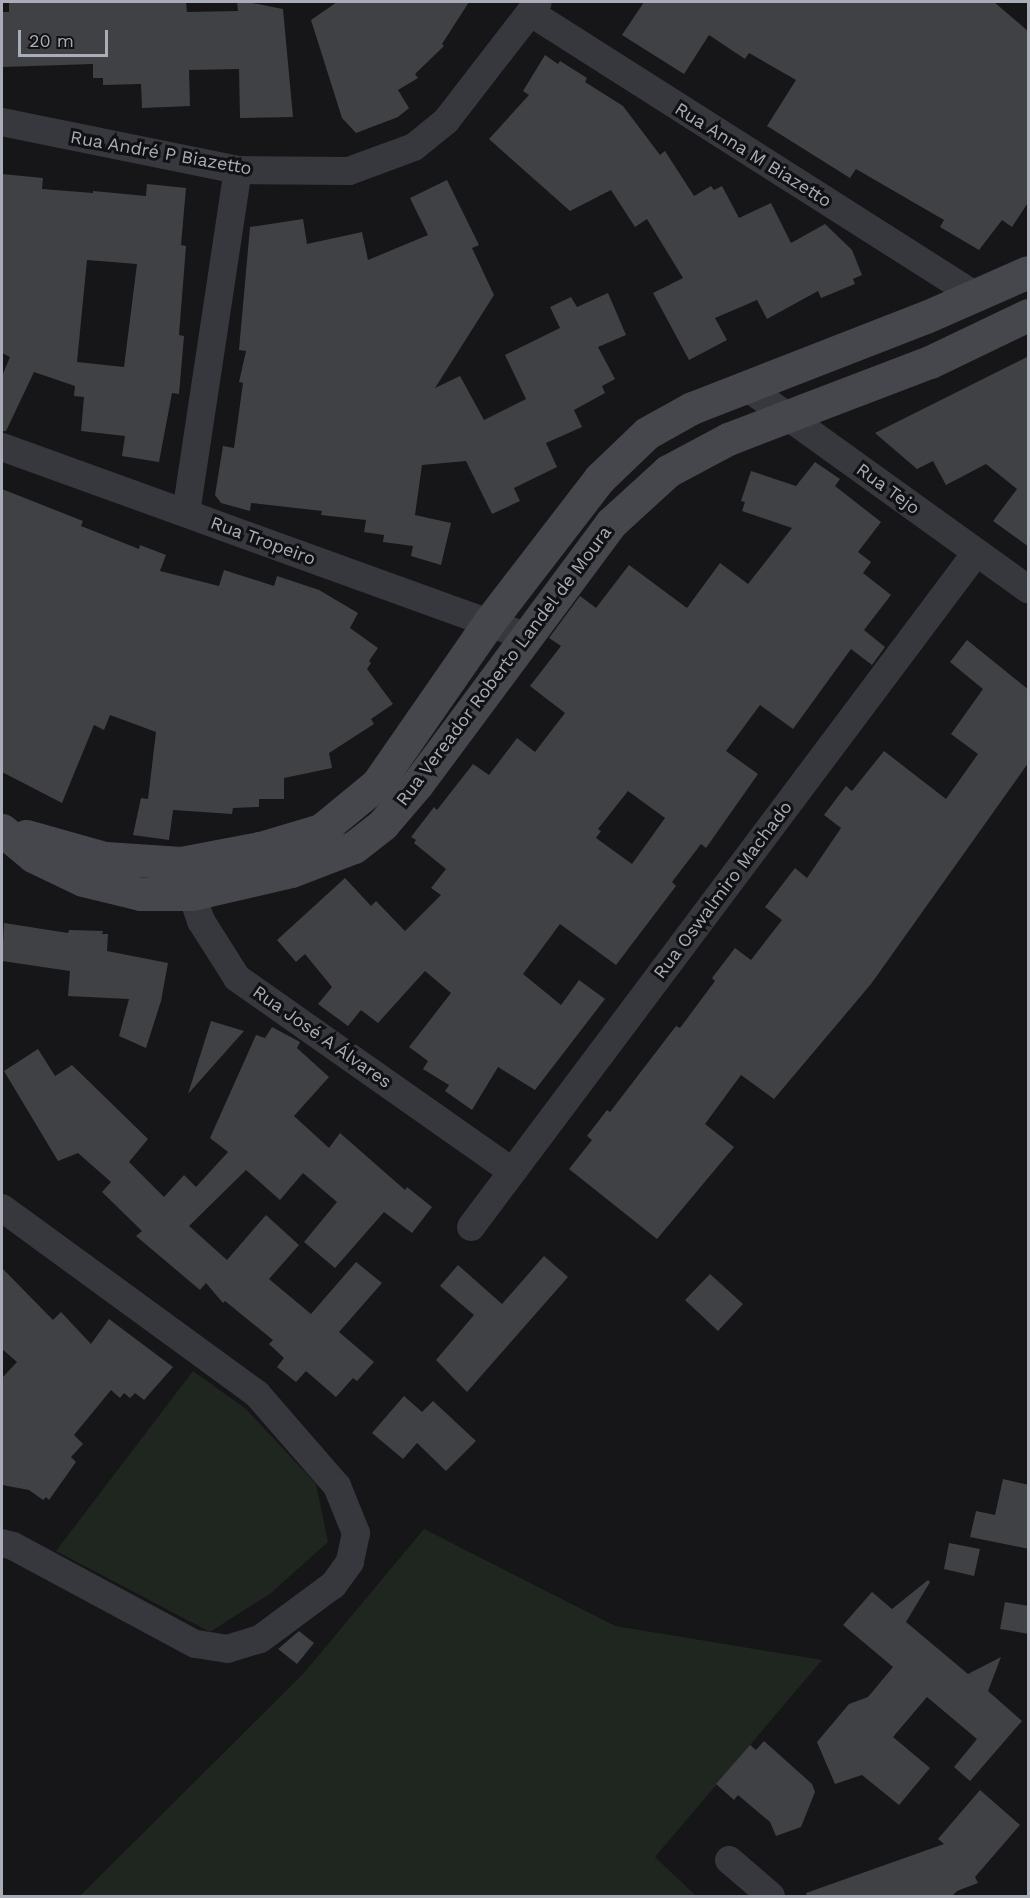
<!DOCTYPE html>
<meta charset="utf-8">
<style>
body{margin:0}
#map{position:relative;width:1030px;height:1898px;overflow:hidden;background:#161618;font-family:"Work Sans",sans-serif}
div>[style]{position:absolute}
.green>*{inset:0;background:#1e261f}
.building>*{inset:0;background:#404145}
.street>*{height:28px;margin:-14px;padding:0 14px;transform-origin:14px;border-radius:14px;background:#37383d}
.secondary>*{height:33px;margin:-16.5px;padding:0 16.5px;transform-origin:16.5px;border-radius:16.5px;background:#45474d}
span{translate:-50% -50%;white-space:nowrap;text-align:center;line-height:1.15;-webkit-text-stroke:6px #111113;paint-order:stroke}
.street-label{font-size:18px;color:#a8adb8}
.frame{position:absolute;inset:0;border:3px solid #a8adb8;pointer-events:none}
.scale{position:absolute;left:18px;top:30px;width:90px;height:27px;box-sizing:border-box;border:3px solid #a8adb8;border-top:0;padding-left:8px;font-size:18px;line-height:21px;white-space:nowrap;color:#a8adb8;-webkit-text-stroke:4px #111113;paint-order:stroke}
</style>
<div id="map">
<div class="green">
<i style="clip-path:polygon(193px 1371px,246px 1409px,316px 1484px,328px 1542px,271px 1593px,210px 1632px,56px 1551px)"></i>
<i style="clip-path:polygon(424px 1529px,615px 1626px,822px 1660px,655px 1857px,696px 1896px,80px 1896px,304px 1673px)"></i>
</div>
<div class="building">
<i style="clip-path:polygon(9px 2px,186px 2px,187px 12px,238px 11px,237px 2px,247px 2px,283px 9px,293px 117px,240px 118px,239px 69px,189px 70px,190px 106px,142px 108px,141px 84px,103px 85px,103px 78px,93px 78px,93px 64px,2px 67px,2px 12px,9px 12px)"></i>
<i style="clip-path:polygon(337px 2px,469px 2px,442px 44px,444px 46px,415px 74px,418px 78px,398px 90px,409px 108px,398px 117px,356px 133px,342px 118px,311px 20px)"></i>
<i style="clip-path:polygon(644px 2px,994px 2px,1029px 32px,1029px 201px,1012px 227px,1002px 220px,979px 250px,940px 227px,944px 220px,856px 169px,850px 178px,767px 126px,796px 80px,749px 53px,745px 59px,709px 35px,684px 74px,622px 35px)"></i>
<i style="clip-path:polygon(545px 55px,558px 64px,560px 61px,587px 78px,585px 82px,623px 106px,660px 155px,665px 151px,694px 196px,711px 186px,714px 190px,722px 186px,739px 218px,771px 203px,791px 243px,825px 224px,852px 250px,862px 275px,853px 279px,855px 284px,821px 298px,818px 291px,767px 319px,757px 300px,715px 318px,727px 340px,689px 360px,653px 293px,683px 278px,647px 219px,635px 227px,611px 190px,570px 211px,489px 139px,529px 95px,523px 91px)"></i>
<i style="clip-path:polygon(evenodd,2px 174px,43px 178px,42px 189px,93px 193px,93px 191px,146px 196px,147px 184px,186px 188px,181px 245px,186px 246px,179px 335px,184px 336px,179px 394px,172px 393px,159px 462px,122px 456px,125px 436px,81px 431px,84px 397px,74px 396px,75px 386px,34px 372px,6px 431px,2px 431px,2px 376px,10px 357px,2px 353px,2px 174px,87px 260px,137px 264px,124px 367px,77px 362px,87px 260px)"></i>
<i style="clip-path:polygon(447px 180px,479px 245px,472px 248px,494px 295px,435px 388px,460px 376px,484px 420px,526px 399px,505px 355px,560px 328px,550px 307px,571px 297px,577px 307px,608px 293px,626px 335px,598px 347px,615px 379px,602px 386px,605px 393px,574px 410px,582px 427px,546px 443px,557px 467px,514px 488px,520px 501px,492px 514px,466px 461px,422px 465px,415px 515px,451px 523px,441px 565px,411px 556px,413px 546px,383px 542px,384px 535px,364px 532px,366px 520px,321px 515px,322px 511px,251px 503px,250px 511px,221px 503px,215px 495px,223px 446px,234px 448px,243px 383px,239px 382px,246px 351px,239px 350px,250px 227px,303px 219px,307px 244px,362px 232px,368px 260px,428px 235px,410px 198px)"></i>
<i style="clip-path:polygon(1029px 356px,1029px 547px,993px 521px,1017px 489px,986px 464px,946px 485px,933px 461px,917px 469px,875px 433px)"></i>
<i style="clip-path:polygon(evenodd,815px 462px,840px 479px,835px 486px,881px 522px,858px 552px,871px 562px,863px 573px,891px 595px,864px 630px,885px 647px,872px 665px,851px 649px,793px 729px,760px 705px,726px 751px,758px 774px,706px 848px,701px 844px,672px 882px,676px 886px,616px 965px,560px 924px,523px 974px,561px 1005px,579px 980px,605px 999px,535px 1090px,498px 1067px,472px 1110px,445px 1091px,449px 1085px,423px 1069px,428px 1061px,409px 1047px,451px 993px,425px 971px,378px 1023px,361px 1010px,348px 1026px,318px 1004px,332px 987px,305px 954px,296px 962px,277px 940px,345px 878px,371px 906px,376px 901px,405px 931px,441px 895px,431px 888px,446px 869px,414px 843px,416px 840px,411px 837px,434px 807px,437px 810px,473px 764px,489px 775px,517px 738px,535px 752px,565px 713px,530px 686px,561px 646px,549px 638px,580px 596px,596px 608px,629px 565px,687px 608px,720px 563px,748px 584px,792px 528px,742px 511px,745px 502px,741px 501px,751px 471px,796px 486px,815px 462px,628px 791px,665px 818px,632px 864px,596px 838px,601px 831px,598px 829px,628px 791px)"></i>
<i style="clip-path:polygon(2px 489px,83px 521px,81px 526px,139px 549px,140px 545px,166px 555px,160px 571px,219px 586px,224px 570px,274px 586px,277px 576px,319px 590px,358px 613px,350px 628px,378px 648px,369px 661px,371px 663px,367px 669px,393px 704px,371px 719px,374px 724px,329px 753px,332px 768px,284px 778px,284px 799px,259px 799px,259px 807px,233px 808px,232px 814px,173px 810px,169px 840px,133px 835px,141px 798px,148px 799px,156px 732px,110px 715px,104px 730px,94px 725px,62px 803px,2px 772px)"></i>
<i style="clip-path:polygon(967px 640px,1029px 690px,1029px 762px,871px 984px,774px 1099px,741px 1075px,705px 1124px,734px 1147px,657px 1239px,569px 1169px,592px 1140px,587px 1136px,607px 1110px,610px 1112px,676px 1026px,680px 1028px,715px 981px,712px 978px,735px 948px,751px 960px,782px 920px,765px 907px,795px 868px,807px 878px,841px 828px,824px 815px,846px 786px,852px 791px,884px 751px,946px 799px,978px 754px,951px 734px,983px 689px,950px 662px)"></i>
<i style="clip-path:polygon(4px 923px,68px 933px,69px 930px,103px 931px,102px 934px,108px 934px,107px 951px,168px 963px,161px 1001px,146px 1048px,119px 1036px,129px 999px,68px 996px,70px 971px,2px 961px)"></i>
<i style="clip-path:polygon(211px 1021px,244px 1031px,188px 1094px)"></i>
<i style="clip-path:polygon(272px 1027px,300px 1042px,297px 1048px,329px 1077px,294px 1116px,329px 1148px,340px 1133px,405px 1190px,407px 1187px,432px 1207px,412px 1233px,384px 1212px,335px 1268px,304px 1242px,337px 1202px,303px 1173px,280px 1200px,246px 1170px,189px 1226px,227px 1260px,266px 1215px,299px 1245px,269px 1279px,311px 1314px,356px 1262px,382px 1283px,339px 1332px,374px 1362px,357px 1381px,353px 1378px,336px 1397px,306px 1371px,296px 1382px,277px 1367px,284px 1358px,269px 1344px,273px 1340px,225px 1301px,223px 1303px,206px 1283px,200px 1290px,136px 1236px,142px 1231px,102px 1192px,111px 1182px,78px 1153px,58px 1161px,4px 1071px,38px 1049px,55px 1076px,72px 1065px,148px 1139px,129px 1162px,164px 1197px,184px 1175px,196px 1187px,228px 1152px,210px 1138px,256px 1035px,265px 1038px)"></i>
<i style="clip-path:polygon(544px 1256px,568px 1277px,467px 1392px,436px 1360px,474px 1315px,440px 1286px,458px 1265px,502px 1304px)"></i>
<i style="clip-path:polygon(2px 1268px,53px 1320px,61px 1312px,91px 1344px,109px 1319px,173px 1367px,144px 1400px,135px 1393px,130px 1398px,124px 1393px,120px 1398px,111px 1390px,74px 1435px,83px 1444px,71px 1457px,76px 1462px,49px 1500px,46px 1497px,43px 1500px,29px 1490px,2px 1485px,2px 1378px,17px 1362px,2px 1349px)"></i>
<i style="clip-path:polygon(710px 1274px,743px 1304px,718px 1331px,685px 1300px)"></i>
<i style="clip-path:polygon(404px 1396px,422px 1412px,433px 1401px,476px 1441px,446px 1471px,417px 1443px,403px 1459px,372px 1433px)"></i>
<i style="clip-path:polygon(1003px 1479px,1029px 1485px,1029px 1549px,970px 1537px,976px 1511px,995px 1515px)"></i>
<i style="clip-path:polygon(949px 1543px,980px 1549px,974px 1576px,944px 1569px)"></i>
<i style="clip-path:polygon(928px 1580px,930px 1582px,906px 1622px,968px 1674px,1001px 1657px,988px 1691px,1022px 1721px,970px 1781px,954px 1767px,977px 1739px,927px 1697px,893px 1737px,930px 1768px,899px 1805px,862px 1775px,835px 1784px,817px 1742px,849px 1704px,868px 1697px,893px 1667px,843px 1625px,872px 1592px,892px 1609px)"></i>
<i style="clip-path:polygon(1005px 1602px,1029px 1606px,1029px 1634px,1000px 1629px)"></i>
<i style="clip-path:polygon(299px 1631px,314px 1643px,297px 1664px,278px 1649px)"></i>
<i style="clip-path:polygon(764px 1741px,812px 1784px,815px 1792px,801px 1827px,776px 1836px,770px 1822px,738px 1795px,734px 1800px,716px 1784px,750px 1745px,756px 1750px)"></i>
<i style="clip-path:polygon(980px 1790px,1020px 1825px,975px 1877px,978px 1883px,957px 1891px,952px 1896px,807px 1896px,806px 1893px,944px 1844px,938px 1839px)"></i>
</div>
<div class="street">
<i style="left:531px;top:13px;width:527px;rotate:32.45deg"></i>
<i style="left:2px;top:122px;width:241px;rotate:11.5deg"></i>
<i style="left:238px;top:170px;width:111px;rotate:0.5deg"></i>
<i style="left:349px;top:171px;width:69px;rotate:-20.3deg"></i>
<i style="left:414px;top:147px;width:41px;rotate:-39.1deg"></i>
<i style="left:446px;top:121px;width:150px;rotate:-52.3deg"></i>
<i style="left:748px;top:388px;width:345px;rotate:35.7deg"></i>
<i style="left:2px;top:447px;width:556px;rotate:19.87deg"></i>
<i style="left:186px;top:513px;width:347px;rotate:-81.4deg"></i>
<i style="left:185px;top:873px;width:51px;rotate:71.6deg"></i>
<i style="left:201px;top:921px;width:67px;rotate:57.7deg"></i>
<i style="left:237px;top:978px;width:336px;rotate:35.1deg"></i>
<i style="left:2px;top:1208px;width:316px;rotate:36.1deg"></i>
<i style="left:257px;top:1394px;width:122px;rotate:49deg"></i>
<i style="left:337px;top:1486px;width:51px;rotate:68deg"></i>
<i style="left:356px;top:1533px;width:30px;rotate:102deg"></i>
<i style="left:350px;top:1562px;width:29px;rotate:126deg"></i>
<i style="left:333px;top:1585px;width:91px;rotate:143.5deg"></i>
<i style="left:260px;top:1639px;width:34px;rotate:163deg"></i>
<i style="left:228px;top:1649px;width:33px;rotate:-171deg"></i>
<i style="left:195px;top:1644px;width:207px;rotate:-151.7deg"></i>
<i style="left:13px;top:1546px;width:11px;rotate:-165deg"></i>
<i style="left:471px;top:1227px;width:842px;rotate:-53.16deg"></i>
<i style="left:729px;top:1860px;width:55px;rotate:40.6deg"></i>
</div>
<div class="secondary">
<i style="left:2px;top:830px;width:40px;rotate:40deg"></i>
<i style="left:33px;top:856px;width:55px;rotate:25.6deg"></i>
<i style="left:83px;top:880px;width:60px;rotate:13.6deg"></i>
<i style="left:141px;top:894px;width:51px"></i>
<i style="left:192px;top:894px;width:102px;rotate:-13.1deg"></i>
<i style="left:291px;top:871px;width:67px;rotate:-20.9deg"></i>
<i style="left:354px;top:847px;width:37px;rotate:-38deg"></i>
<i style="left:383px;top:824px;width:54px;rotate:-49.5deg"></i>
<i style="left:418px;top:783px;width:324px;rotate:-53.4deg"></i>
<i style="left:611px;top:523px;width:77px;rotate:-42.4deg"></i>
<i style="left:668px;top:471px;width:68px;rotate:-28.1deg"></i>
<i style="left:728px;top:439px;width:216px;rotate:-20.9deg"></i>
<i style="left:930px;top:362px;width:109px;rotate:-25.6deg"></i>
<i style="left:26px;top:836px;width:82px;rotate:15.6deg"></i>
<i style="left:105px;top:858px;width:76px;rotate:3.8deg"></i>
<i style="left:181px;top:863px;width:80px;rotate:-10.8deg"></i>
<i style="left:260px;top:848px;width:64px;rotate:-16.4deg"></i>
<i style="left:321px;top:830px;width:72px;rotate:-39.4deg"></i>
<i style="left:377px;top:784px;width:197px;rotate:-55.3deg"></i>
<i style="left:489px;top:622px;width:182px;rotate:-52.4deg"></i>
<i style="left:600px;top:478px;width:65px;rotate:-43.8deg"></i>
<i style="left:647px;top:433px;width:51px;rotate:-29.1deg"></i>
<i style="left:692px;top:408px;width:251px;rotate:-21.3deg"></i>
<i style="left:926px;top:317px;width:111px;rotate:-23.8deg"></i>
</div>
<div class="street-label">
<span style="left:161px;top:153px;rotate:10deg">Rua André P Biazetto</span>
<span style="left:753px;top:155px;rotate:32deg">Rua Anna M Biazetto</span>
<span style="left:888px;top:489px;rotate:36deg">Rua Tejo</span>
<span style="left:263px;top:541px;rotate:20deg">Rua Tropeiro</span>
<span style="left:504px;top:666px;rotate:-53deg">Rua Vereador Roberto Landel de Moura</span>
<span style="left:723px;top:890px;rotate:-53deg">Rua Oswalmiro Machado</span>
<span style="left:322px;top:1037px;rotate:35deg">Rua José A Álvares</span>
</div>
<div class="frame"></div>
<div class="scale">20 m</div>
</div>
